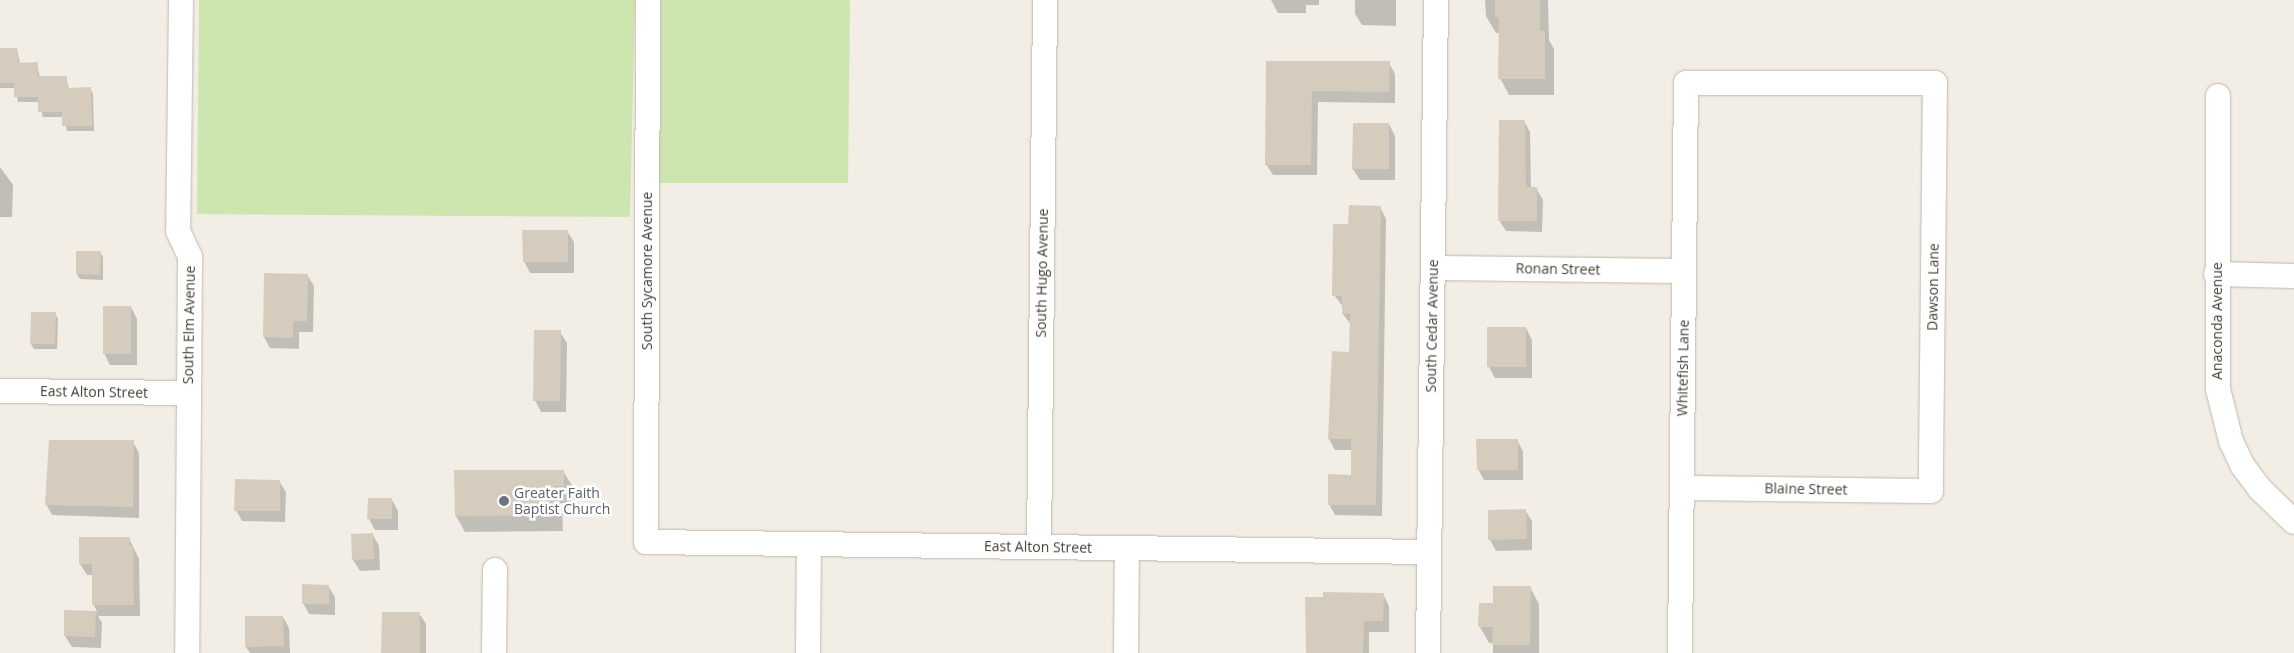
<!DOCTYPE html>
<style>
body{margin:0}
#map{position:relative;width:2294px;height:653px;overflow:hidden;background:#f2eee5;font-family:"Open Sans",sans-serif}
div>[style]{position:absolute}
.green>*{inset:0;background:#cde5af}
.shadow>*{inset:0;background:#0003}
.building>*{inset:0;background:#d6ccbe}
.roads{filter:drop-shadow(0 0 1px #c0b8ab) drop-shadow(0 0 1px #c0b8ab)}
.minor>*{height:24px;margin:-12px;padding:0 12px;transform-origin:12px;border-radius:12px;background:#fff}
.dots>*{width:14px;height:14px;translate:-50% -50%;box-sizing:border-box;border:2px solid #fff;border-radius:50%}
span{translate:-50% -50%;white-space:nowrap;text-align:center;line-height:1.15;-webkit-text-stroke:5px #fff;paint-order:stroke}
.street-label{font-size:14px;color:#443e35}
.worship-label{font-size:14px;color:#5b616d}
.left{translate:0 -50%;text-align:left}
</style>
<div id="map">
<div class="green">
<i style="clip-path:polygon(199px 0,635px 0,630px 217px,197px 214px)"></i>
<i style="clip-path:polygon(660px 0,850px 0,848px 183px,659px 183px)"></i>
</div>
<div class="shadow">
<i style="clip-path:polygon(1271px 0,1319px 0,1319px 5px,1306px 5px,1306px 13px,1278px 13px)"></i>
<i style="clip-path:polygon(1355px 0,1396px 0,1396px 26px,1362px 25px,1355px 14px)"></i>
<i style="clip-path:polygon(1485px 0,1548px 0,1549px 40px,1554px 49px,1554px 95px,1509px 95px,1500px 78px,1500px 33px,1496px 33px,1486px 16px)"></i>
<i style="clip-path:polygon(0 49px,17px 49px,20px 64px,37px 64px,40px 77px,66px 77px,69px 89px,90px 88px,93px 94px,94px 131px,67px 131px,64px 117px,43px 117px,39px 102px,18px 102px,15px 88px,0 88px)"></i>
<i style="clip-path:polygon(1267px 63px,1389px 63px,1395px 74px,1395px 103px,1318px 102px,1317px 175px,1273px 175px,1266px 164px)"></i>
<i style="clip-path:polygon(1524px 121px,1530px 132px,1531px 188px,1536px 188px,1543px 200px,1542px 232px,1506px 231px,1499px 220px)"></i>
<i style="clip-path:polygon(1389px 124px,1395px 136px,1395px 180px,1360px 180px,1353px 169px)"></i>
<i style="clip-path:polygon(0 167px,13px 185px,12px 217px,0 217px)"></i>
<i style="clip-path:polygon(1380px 207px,1386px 219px,1382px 516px,1335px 515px,1329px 504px,1353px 476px,1353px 450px,1335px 450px,1329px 439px,1350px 353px,1351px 325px,1343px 314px,1343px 307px,1334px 295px,1349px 226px)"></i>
<i style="clip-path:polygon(567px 231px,574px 242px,574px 273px,530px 273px,524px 261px)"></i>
<i style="clip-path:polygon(77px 252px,100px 252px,103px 257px,103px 280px,80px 279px,77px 274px)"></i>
<i style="clip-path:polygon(307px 275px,314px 286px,313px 332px,299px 332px,299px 349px,270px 348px,264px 337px)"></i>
<i style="clip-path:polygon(131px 307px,137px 319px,137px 365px,110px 365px,104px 353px)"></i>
<i style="clip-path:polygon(55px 313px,58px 319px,57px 349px,34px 349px,31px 344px)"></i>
<i style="clip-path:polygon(1489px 328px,1526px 328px,1532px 340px,1532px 378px,1495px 378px,1489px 367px)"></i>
<i style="clip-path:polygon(560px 332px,567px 343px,566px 412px,541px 412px,535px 400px)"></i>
<i style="clip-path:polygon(1517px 440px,1523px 451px,1523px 480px,1484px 480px,1478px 469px)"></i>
<i style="clip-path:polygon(133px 442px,139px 453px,139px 518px,52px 515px,46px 504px)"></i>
<i style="clip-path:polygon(563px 471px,573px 487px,573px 503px,562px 503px,563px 531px,465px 532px,456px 516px)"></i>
<i style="clip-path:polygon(279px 481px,286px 492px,285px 522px,242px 521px,236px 510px)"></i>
<i style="clip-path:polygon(392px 500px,398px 511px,398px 530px,375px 530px,369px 519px)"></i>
<i style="clip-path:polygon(1525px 510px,1532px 521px,1532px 550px,1496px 551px,1490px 540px)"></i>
<i style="clip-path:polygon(373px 535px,379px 546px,380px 570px,360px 571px,353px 560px)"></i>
<i style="clip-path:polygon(129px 538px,139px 559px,140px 616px,98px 616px,102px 623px,101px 648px,72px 647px,65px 636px,66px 611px,97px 612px,94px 605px,94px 575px,87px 575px,80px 564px)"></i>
<i style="clip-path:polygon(328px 586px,335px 597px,335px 615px,309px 614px,303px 603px)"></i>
<i style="clip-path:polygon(1530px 587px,1539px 604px,1539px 653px,1493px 653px,1493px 643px,1489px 643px,1480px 627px,1494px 605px)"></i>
<i style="clip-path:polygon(1383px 594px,1389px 606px,1389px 632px,1369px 632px,1369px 653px,1307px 653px)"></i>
<i style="clip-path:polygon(419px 613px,426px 624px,426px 653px,383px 653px)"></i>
<i style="clip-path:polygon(283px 617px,289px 628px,290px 653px,250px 653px,246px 647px)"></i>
</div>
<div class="building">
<i style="clip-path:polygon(1495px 0,1540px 0,1540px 31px,1545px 31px,1545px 79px,1498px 79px,1499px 17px,1495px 17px)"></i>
<i style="clip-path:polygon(0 48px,17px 48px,18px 63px,38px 62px,38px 76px,67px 76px,67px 88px,91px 87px,92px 126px,62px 126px,62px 112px,38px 112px,38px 97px,14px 97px,14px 83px,0 83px)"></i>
<i style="clip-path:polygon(1266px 61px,1390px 61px,1389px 92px,1312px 91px,1311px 165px,1265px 165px)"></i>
<i style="clip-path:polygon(1499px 120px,1525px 120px,1526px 187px,1537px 187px,1537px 221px,1498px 221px)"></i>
<i style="clip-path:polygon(1353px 123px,1389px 123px,1389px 169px,1352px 169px)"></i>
<i style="clip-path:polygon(1349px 205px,1381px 206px,1376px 505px,1328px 505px,1328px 474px,1351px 475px,1351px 439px,1328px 439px,1332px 351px,1349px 352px,1350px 314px,1342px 314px,1342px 296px,1332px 296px,1333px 224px,1348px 224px)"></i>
<i style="clip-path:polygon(522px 230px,568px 230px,568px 262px,523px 262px)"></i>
<i style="clip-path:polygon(76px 251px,101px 251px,100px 275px,76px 274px)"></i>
<i style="clip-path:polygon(264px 273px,308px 274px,307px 321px,293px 321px,293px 338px,263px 337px)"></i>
<i style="clip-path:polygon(103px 306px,131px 306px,131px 354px,103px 354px)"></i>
<i style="clip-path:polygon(31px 312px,56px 312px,55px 344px,30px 344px)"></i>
<i style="clip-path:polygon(1487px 327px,1526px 327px,1526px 367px,1487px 367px)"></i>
<i style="clip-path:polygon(534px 330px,561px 330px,560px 401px,533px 401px)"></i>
<i style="clip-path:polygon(1476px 439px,1518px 439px,1518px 470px,1477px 470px)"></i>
<i style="clip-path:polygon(49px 440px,134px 440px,133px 507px,45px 505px)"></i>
<i style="clip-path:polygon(454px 470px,564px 470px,564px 486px,554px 486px,554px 515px,455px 516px)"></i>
<i style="clip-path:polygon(235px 479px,280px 480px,280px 511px,234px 511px)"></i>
<i style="clip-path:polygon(368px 498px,392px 498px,392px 519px,367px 519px)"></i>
<i style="clip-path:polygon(1526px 509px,1527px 539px,1488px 540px,1488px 510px)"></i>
<i style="clip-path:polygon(373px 533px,374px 559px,352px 560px,351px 534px)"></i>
<i style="clip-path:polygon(79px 537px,130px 537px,129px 546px,133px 546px,134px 605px,92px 605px,92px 564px,79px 564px)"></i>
<i style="clip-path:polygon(302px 584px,329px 585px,329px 604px,302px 604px)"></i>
<i style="clip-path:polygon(1493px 586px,1531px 586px,1530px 645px,1492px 645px,1493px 627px,1478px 627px,1479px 603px,1493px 603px)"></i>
<i style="clip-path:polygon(1323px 592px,1384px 593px,1383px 621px,1364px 621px,1363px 653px,1306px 653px,1305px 597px,1323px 597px)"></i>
<i style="clip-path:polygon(64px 610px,96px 611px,95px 637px,64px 636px)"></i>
<i style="clip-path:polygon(382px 612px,420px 612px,420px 653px,381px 653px)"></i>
<i style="clip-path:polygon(245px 616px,283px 616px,284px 646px,245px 647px)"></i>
</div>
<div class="roads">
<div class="minor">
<i style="left:181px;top:0;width:231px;rotate:90.7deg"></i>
<i style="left:178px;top:231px;width:29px;rotate:65deg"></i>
<i style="left:190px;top:257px;width:396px;rotate:90.4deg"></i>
<i style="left:648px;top:0;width:542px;rotate:90.21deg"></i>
<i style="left:646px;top:542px;width:783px;rotate:0.73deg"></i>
<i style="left:2218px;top:96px;width:293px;rotate:90deg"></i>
<i style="left:2218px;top:389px;width:54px;rotate:76deg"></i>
<i style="left:2231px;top:441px;width:26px;rotate:65deg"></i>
<i style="left:2242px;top:465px;width:30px;rotate:53deg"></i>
<i style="left:2260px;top:489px;width:47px;rotate:44.1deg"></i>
<i style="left:1433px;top:268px;width:251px;rotate:0.7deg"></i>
<i style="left:2216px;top:274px;width:78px;rotate:1.5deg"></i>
<i style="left:0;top:391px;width:189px;rotate:0.6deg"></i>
<i style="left:1039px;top:547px;width:547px;rotate:-89.37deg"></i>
<i style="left:494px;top:653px;width:83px;rotate:-89.3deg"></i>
<i style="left:808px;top:653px;width:109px;rotate:-89.5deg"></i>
<i style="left:1126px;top:653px;width:105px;rotate:-89.5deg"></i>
<i style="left:1428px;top:653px;width:653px;rotate:-89.3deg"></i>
<i style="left:1680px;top:653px;width:570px;rotate:-89.4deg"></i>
<i style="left:1686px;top:83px;width:249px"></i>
<i style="left:1935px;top:83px;width:408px;rotate:90.6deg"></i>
<i style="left:1931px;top:491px;width:249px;rotate:-179.3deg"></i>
</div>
</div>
<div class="dots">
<i style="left:504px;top:501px;background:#6b7280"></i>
</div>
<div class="street-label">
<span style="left:1558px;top:269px;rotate:1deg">Ronan Street</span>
<span style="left:647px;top:271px;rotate:-90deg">South Sycamore Avenue</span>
<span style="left:1042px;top:273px;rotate:-89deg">South Hugo Avenue</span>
<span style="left:1933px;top:287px;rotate:-89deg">Dawson Lane</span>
<span style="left:2217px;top:321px;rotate:-90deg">Anaconda Avenue</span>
<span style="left:189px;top:325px;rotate:-89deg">South Elm Avenue</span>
<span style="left:1432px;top:326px;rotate:-89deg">South Cedar Avenue</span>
<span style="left:1683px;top:368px;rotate:-89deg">Whitefish Lane</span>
<span style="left:94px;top:392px;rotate:1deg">East Alton Street</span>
<span style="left:1806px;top:489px;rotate:1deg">Blaine Street</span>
<span style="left:1038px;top:547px;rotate:1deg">East Alton Street</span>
</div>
<div class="worship-label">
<span class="left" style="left:514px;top:501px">Greater Faith<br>Baptist Church</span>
</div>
</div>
